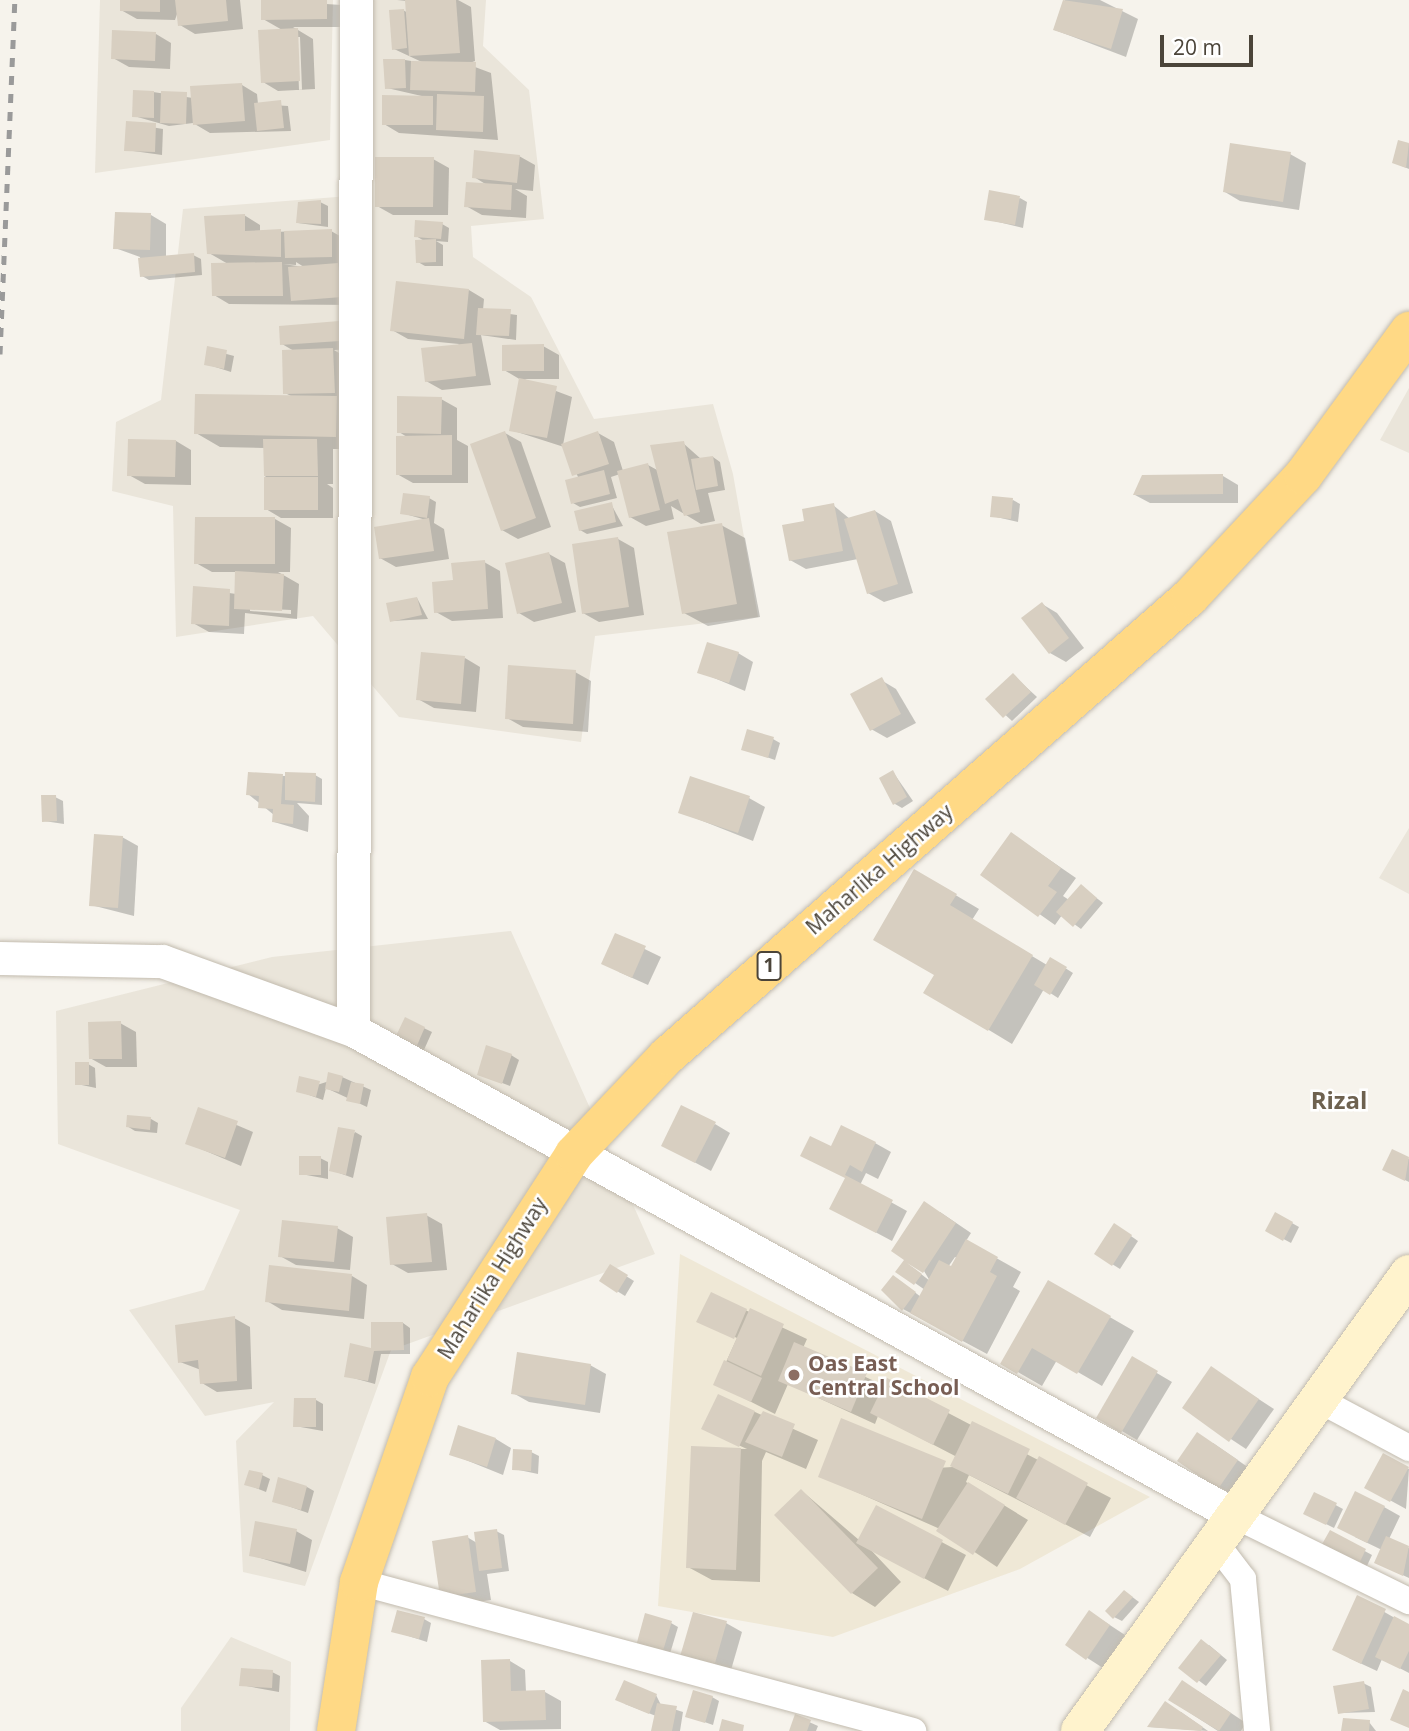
<!DOCTYPE html>
<style>
body{margin:0}
#map{position:relative;width:1409px;height:1731px;overflow:hidden;background:#f6f3ec;font-family:"Open Sans",sans-serif}
div>[style]{position:absolute}
.residential>*{inset:0;background:#eae5da}
.education>*{inset:0;background:#efe8d6}
.shadow>*{inset:0;background:#0003}
.building>*{inset:0;background:#d8cfc1}
.roads{filter:drop-shadow(0 0 2px #c2bbae) drop-shadow(0 0 2px #c2bbae)}
.minor>*{height:26px;margin:-13px;padding:0 13px;transform-origin:13px;border-radius:13px;background:#fff}
.tertiary>*{height:33px;margin:-16.5px;padding:0 16.5px;transform-origin:16.5px;border-radius:16.5px;background:#fff}
.secondary>*{height:38px;margin:-19px;padding:0 19px;transform-origin:19px;border-radius:19px;background:#fff3cd}
.trunk>*{height:38px;margin:-19px;padding:0 19px;transform-origin:19px;border-radius:19px;background:#ffd985}
.rail>*{height:5px;margin-top:-2.5px;transform-origin:0;background:repeating-linear-gradient(90deg,#9a9a9a 0 9px,transparent 0 18px)}
.dots>*{width:19px;height:19px;translate:-50% -50%;box-sizing:border-box;border:4px solid #fff;border-radius:50%}
span{translate:-50% -50%;white-space:nowrap;text-align:center;line-height:1.15;-webkit-text-stroke:5px #fff;paint-order:stroke}
.shield-label span{padding:2px 5px;background:#fff;border:2px solid;border-radius:5px;-webkit-text-stroke-width:0}
.shield-label{font-size:19px;color:#4b4439;font-weight:700}
.street-label{font-size:21px;color:#4b4439}
.education-label{font-size:21px;color:#785e54;font-weight:700}
.left{translate:0 -50%;text-align:left}
.quarter-label{font-size:24px;color:#6e6250;font-weight:700}
.scale{position:absolute;left:1160px;top:35px;width:93px;height:32px;box-sizing:border-box;border:4px solid #4b4439;border-top:0;padding-left:9px;font-size:21px;line-height:24px;white-space:nowrap;color:#4b4439;-webkit-text-stroke:5px #fff;paint-order:stroke}
</style>
<div id="map">
<div class="residential">
<i style="clip-path:polygon(100px 0,333px 0,330px 140px,95px 173px)"></i>
<i style="clip-path:polygon(364px 0,486px 0,483px 46px,529px 90px,544px 219px,471px 226px,473px 257px,531px 297px,594px 419px,713px 404px,733px 474px,758px 617px,595px 636px,581px 742px,399px 717px,313px 616px,176px 637px,173px 506px,112px 491px,116px 422px,161px 400px,183px 209px,362px 195px)"></i>
<i style="clip-path:polygon(1409px 388px,1409px 453px,1380px 440px)"></i>
<i style="clip-path:polygon(1409px 828px,1409px 894px,1379px 878px)"></i>
<i style="clip-path:polygon(511px 931px,655px 1254px,391px 1350px,305px 1586px,243px 1572px,236px 1441px,274px 1402px,205px 1416px,129px 1310px,204px 1290px,240px 1210px,58px 1144px,56px 1011px,272px 957px)"></i>
<i style="clip-path:polygon(231px 1637px,291px 1662px,290px 1731px,181px 1731px,181px 1708px)"></i>
</div>
<div class="education">
<i style="clip-path:polygon(680px 1254px,1150px 1497px,1020px 1569px,833px 1637px,658px 1606px)"></i>
</div>
<div class="shadow">
<i style="clip-path:polygon(121px 0,240px 0,243px 29px,195px 34px,180px 25px,178px 11px,175px 20px,137px 19px,121px 10px)"></i>
<i style="clip-path:polygon(evenodd,262px 0,342px 5px,342px 27px,293px 27px,313px 39px,315px 89px,278px 91px,263px 82px,284px 31px,263px 19px,262px 0,297px 37px,300px 37px,302px 90px,299px 90px,297px 37px)"></i>
<i style="clip-path:polygon(397px 0,458px 0,471px 7px,475px 61px,467px 64px,491px 73px,498px 140px,399px 133px,384px 124px,426px 97px,387px 88px,405px 60px,424px 63px,394px 49px,403px 10px,408px 13px,407px 1px)"></i>
<i style="clip-path:polygon(1065px 0,1100px 0,1138px 19px,1126px 57px,1055px 30px)"></i>
<i style="clip-path:polygon(156px 34px,171px 43px,170px 69px,129px 67px,113px 58px)"></i>
<i style="clip-path:polygon(242px 85px,257px 94px,258px 104px,288px 106px,291px 131px,210px 133px,193px 123px,169px 126px,134px 116px,153px 92px,193px 98px)"></i>
<i style="clip-path:polygon(127px 123px,163px 129px,162px 155px,126px 150px)"></i>
<i style="clip-path:polygon(1399px 142px,1409px 144px,1409px 169px,1402px 166px)"></i>
<i style="clip-path:polygon(1290px 154px,1306px 163px,1299px 210px,1240px 201px,1225px 192px)"></i>
<i style="clip-path:polygon(519px 156px,535px 165px,533px 191px,515px 189px,527px 196px,526px 218px,482px 215px,466px 206px,487px 185px,474px 177px)"></i>
<i style="clip-path:polygon(433px 159px,449px 168px,448px 215px,393px 215px,377px 206px)"></i>
<i style="clip-path:polygon(1020px 198px,1027px 202px,1023px 228px,986px 219px)"></i>
<i style="clip-path:polygon(320px 202px,328px 206px,328px 227px,298px 223px)"></i>
<i style="clip-path:polygon(151px 215px,166px 224px,166px 257px,193px 255px,201px 259px,202px 275px,149px 280px,142px 276px,140px 257px,115px 248px)"></i>
<i style="clip-path:polygon(evenodd,244px 215px,260px 225px,260px 232px,331px 231px,347px 240px,357px 305px,229px 304px,214px 295px,228px 264px,209px 253px,244px 215px,296px 262px,304px 267px,283px 264px,296px 265px,296px 262px)"></i>
<i style="clip-path:polygon(442px 224px,449px 228px,448px 242px,436px 241px,443px 245px,443px 266px,425px 266px,418px 262px,426px 242px,416px 236px)"></i>
<i style="clip-path:polygon(469px 290px,484px 299px,483px 310px,517px 315px,516px 340px,481px 335px,491px 385px,442px 390px,426px 381px,459px 344px,408px 339px,392px 330px)"></i>
<i style="clip-path:polygon(354px 332px,355px 349px,334px 350px,349px 359px,359px 449px,333px 449px,333px 484px,327px 484px,333px 488px,333px 518px,281px 518px,266px 509px,265px 448px,220px 447px,196px 433px,293px 397px,285px 393px,294px 351px,282px 344px)"></i>
<i style="clip-path:polygon(543px 346px,559px 355px,559px 379px,524px 379px,572px 397px,563px 445px,598px 433px,614px 442px,623px 471px,648px 465px,659px 471px,683px 443px,701px 459px,713px 457px,720px 462px,725px 490px,708px 493px,715px 521px,701px 524px,671px 506px,674px 519px,646px 526px,630px 517px,620px 474px,611px 477px,617px 498px,580px 507px,573px 503px,579px 479px,564px 447px,511px 430px,521px 380px,504px 370px)"></i>
<i style="clip-path:polygon(208px 349px,234px 356px,231px 372px,206px 364px)"></i>
<i style="clip-path:polygon(441px 399px,457px 408px,457px 440px,468px 446px,468px 483px,413px 483px,397px 474px,407px 437px,399px 432px)"></i>
<i style="clip-path:polygon(505px 433px,521px 442px,551px 527px,518px 539px,502px 530px)"></i>
<i style="clip-path:polygon(176px 441px,191px 450px,191px 485px,145px 484px,129px 475px)"></i>
<i style="clip-path:polygon(1223px 476px,1238px 485px,1238px 503px,1150px 503px,1135px 495px)"></i>
<i style="clip-path:polygon(429px 498px,436px 502px,434px 523px,444px 529px,449px 559px,396px 567px,380px 558px,426px 520px,402px 513px)"></i>
<i style="clip-path:polygon(1013px 500px,1020px 504px,1018px 522px,992px 516px)"></i>
<i style="clip-path:polygon(611px 504px,623px 526px,587px 534px,580px 530px)"></i>
<i style="clip-path:polygon(833px 505px,850px 519px,875px 511px,891px 521px,913px 593px,884px 602px,868px 593px,858px 559px,806px 569px,790px 560px,806px 523px)"></i>
<i style="clip-path:polygon(evenodd,275px 519px,291px 528px,290px 572px,278px 572px,299px 584px,297px 619px,245px 613px,244px 634px,209px 632px,193px 623px,195px 588px,236px 594px,237px 572px,212px 572px,196px 563px,275px 519px,250px 608px,291px 610px,291px 614px,250px 611px,250px 608px)"></i>
<i style="clip-path:polygon(721px 525px,745px 538px,760px 617px,708px 626px,684px 613px)"></i>
<i style="clip-path:polygon(618px 539px,634px 548px,644px 615px,599px 622px,583px 613px)"></i>
<i style="clip-path:polygon(549px 554px,565px 563px,576px 612px,534px 622px,519px 613px)"></i>
<i style="clip-path:polygon(484px 562px,500px 571px,503px 618px,452px 621px,436px 612px,455px 582px)"></i>
<i style="clip-path:polygon(417px 598px,428px 619px,391px 621px)"></i>
<i style="clip-path:polygon(1042px 604px,1057px 613px,1084px 648px,1066px 662px,1050px 653px)"></i>
<i style="clip-path:polygon(738px 653px,753px 662px,745px 691px,700px 672px)"></i>
<i style="clip-path:polygon(465px 658px,480px 667px,476px 712px,434px 708px,418px 699px)"></i>
<i style="clip-path:polygon(575px 672px,591px 681px,588px 732px,523px 727px,507px 718px)"></i>
<i style="clip-path:polygon(1013px 675px,1037px 697px,1012px 721px,988px 699px)"></i>
<i style="clip-path:polygon(881px 680px,896px 689px,916px 723px,887px 738px,871px 729px)"></i>
<i style="clip-path:polygon(773px 739px,780px 743px,775px 760px,743px 749px)"></i>
<i style="clip-path:polygon(893px 772px,913px 801px,902px 808px,895px 804px)"></i>
<i style="clip-path:polygon(315px 775px,322px 779px,322px 805px,297px 803px,309px 816px,308px 832px,274px 822px,274px 815px,248px 794px,282px 776px)"></i>
<i style="clip-path:polygon(55px 797px,63px 801px,64px 824px,44px 821px)"></i>
<i style="clip-path:polygon(749px 798px,765px 807px,753px 841px,680px 812px)"></i>
<i style="clip-path:polygon(1012px 834px,1076px 878px,1063px 896px,1069px 900px,1081px 886px,1103px 903px,1081px 929px,1062px 915px,1055px 925px,983px 874px)"></i>
<i style="clip-path:polygon(122px 837px,138px 846px,134px 916px,91px 905px)"></i>
<i style="clip-path:polygon(915px 871px,979px 909px,972px 920px,1047px 965px,1051px 959px,1073px 973px,1058px 998px,1044px 989px,1012px 1044px,926px 992px,936px 975px)"></i>
<i style="clip-path:polygon(616px 935px,661px 957px,648px 985px,619px 972px)"></i>
<i style="clip-path:polygon(405px 1019px,432px 1032px,423px 1052px,404px 1043px)"></i>
<i style="clip-path:polygon(120px 1023px,136px 1032px,137px 1067px,106px 1067px,90px 1058px)"></i>
<i style="clip-path:polygon(511px 1055px,519px 1060px,510px 1086px,479px 1074px)"></i>
<i style="clip-path:polygon(88px 1064px,95px 1068px,96px 1088px,77px 1084px)"></i>
<i style="clip-path:polygon(342px 1077px,371px 1090px,367px 1107px,326px 1088px,323px 1100px,298px 1091px)"></i>
<i style="clip-path:polygon(199px 1109px,253px 1132px,241px 1166px,187px 1143px)"></i>
<i style="clip-path:polygon(128px 1117px,151px 1119px,158px 1123px,157px 1133px,135px 1131px,127px 1126px)"></i>
<i style="clip-path:polygon(715px 1124px,730px 1133px,711px 1171px,679px 1154px)"></i>
<i style="clip-path:polygon(355px 1132px,362px 1136px,353px 1178px,331px 1170px)"></i>
<i style="clip-path:polygon(875px 1143px,891px 1152px,878px 1179px,866px 1173px,860px 1185px,907px 1211px,892px 1241px,847px 1217px,846px 1179px,832px 1148px)"></i>
<i style="clip-path:polygon(1393px 1151px,1409px 1159px,1409px 1182px,1391px 1173px)"></i>
<i style="clip-path:polygon(320px 1158px,328px 1162px,328px 1179px,301px 1174px)"></i>
<i style="clip-path:polygon(evenodd,940px 1212px,971px 1233px,966px 1241px,1021px 1272px,1013px 1287px,1020px 1291px,987px 1354px,903px 1309px,884px 1289px,900px 1281px,921px 1297px,925px 1290px,898px 1271px,912px 1267px,930px 1281px,924px 1271px,940px 1212px,955px 1257px,957px 1258px,952px 1269px,948px 1267px,955px 1257px)"></i>
<i style="clip-path:polygon(1276px 1214px,1299px 1227px,1291px 1243px,1267px 1230px)"></i>
<i style="clip-path:polygon(426px 1215px,442px 1224px,447px 1270px,408px 1273px,392px 1264px)"></i>
<i style="clip-path:polygon(337px 1228px,353px 1237px,350px 1270px,296px 1265px,280px 1256px)"></i>
<i style="clip-path:polygon(1121px 1229px,1138px 1241px,1120px 1269px,1096px 1254px)"></i>
<i style="clip-path:polygon(610px 1266px,634px 1281px,625px 1296px,601px 1281px)"></i>
<i style="clip-path:polygon(352px 1276px,367px 1285px,364px 1319px,282px 1310px,267px 1301px)"></i>
<i style="clip-path:polygon(1049px 1282px,1134px 1331px,1102px 1386px,1057px 1360px,1042px 1386px,1002px 1363px)"></i>
<i style="clip-path:polygon(711px 1294px,807px 1339px,803px 1348px,885px 1386px,887px 1381px,1111px 1498px,1090px 1537px,969px 1475px,966px 1482px,1028px 1520px,997px 1567px,940px 1529px,820px 1476px,952px 1467px,957px 1457px,878px 1416px,875px 1424px,788px 1384px,775px 1414px,716px 1384px,737px 1338px,699px 1321px)"></i>
<i style="clip-path:polygon(234px 1318px,250px 1327px,252px 1389px,217px 1392px,202px 1383px,201px 1370px,180px 1362px)"></i>
<i style="clip-path:polygon(403px 1323px,410px 1328px,410px 1354px,381px 1354px,375px 1384px,346px 1376px)"></i>
<i style="clip-path:polygon(1133px 1359px,1172px 1382px,1137px 1440px,1098px 1417px)"></i>
<i style="clip-path:polygon(590px 1365px,606px 1374px,600px 1413px,529px 1402px,513px 1393px)"></i>
<i style="clip-path:polygon(1211px 1368px,1274px 1409px,1246px 1449px,1184px 1408px)"></i>
<i style="clip-path:polygon(719px 1396px,818px 1440px,806px 1469px,766px 1452px,762px 1461px,760px 1582px,712px 1580px,688px 1567px,693px 1448px,747px 1449px,703px 1429px)"></i>
<i style="clip-path:polygon(316px 1400px,323px 1404px,323px 1431px,295px 1426px)"></i>
<i style="clip-path:polygon(496px 1439px,511px 1448px,503px 1475px,451px 1454px)"></i>
<i style="clip-path:polygon(1213px 1443px,1252px 1470px,1234px 1496px,1219px 1487px)"></i>
<i style="clip-path:polygon(531px 1452px,539px 1456px,538px 1474px,514px 1469px)"></i>
<i style="clip-path:polygon(1384px 1455px,1409px 1469px,1406px 1509px,1366px 1487px)"></i>
<i style="clip-path:polygon(262px 1475px,270px 1479px,266px 1492px,246px 1484px)"></i>
<i style="clip-path:polygon(307px 1487px,314px 1491px,308px 1513px,274px 1501px)"></i>
<i style="clip-path:polygon(802px 1491px,859px 1540px,876px 1507px,966px 1555px,948px 1591px,870px 1549px,901px 1582px,875px 1607px,852px 1593px)"></i>
<i style="clip-path:polygon(1315px 1494px,1343px 1509px,1334px 1528px,1312px 1517px)"></i>
<i style="clip-path:polygon(1384px 1507px,1400px 1516px,1389px 1539px,1409px 1548px,1409px 1578px,1383px 1566px,1382px 1550px,1355px 1537px)"></i>
<i style="clip-path:polygon(296px 1531px,312px 1540px,306px 1572px,251px 1555px)"></i>
<i style="clip-path:polygon(496px 1531px,504px 1535px,509px 1571px,487px 1574px,491px 1600px,457px 1605px,442px 1596px,467px 1537px,477px 1543px)"></i>
<i style="clip-path:polygon(1330px 1532px,1372px 1555px,1366px 1568px)"></i>
<i style="clip-path:polygon(1131px 1596px,1139px 1602px,1122px 1621px,1114px 1617px)"></i>
<i style="clip-path:polygon(1358px 1597px,1409px 1626px,1409px 1673px,1382px 1659px,1377px 1671px,1349px 1658px)"></i>
<i style="clip-path:polygon(1090px 1612px,1125px 1635px,1103px 1668px,1067px 1645px)"></i>
<i style="clip-path:polygon(424px 1619px,431px 1623px,427px 1642px,393px 1631px)"></i>
<i style="clip-path:polygon(671px 1623px,678px 1627px,669px 1657px,645px 1650px)"></i>
<i style="clip-path:polygon(726px 1623px,742px 1632px,729px 1677px,697px 1668px)"></i>
<i style="clip-path:polygon(1209px 1645px,1227px 1660px,1206px 1686px,1181px 1667px)"></i>
<i style="clip-path:polygon(510px 1661px,525px 1670px,526px 1692px,545px 1692px,561px 1701px,561px 1729px,500px 1730px,484px 1721px)"></i>
<i style="clip-path:polygon(272px 1672px,280px 1676px,279px 1692px,241px 1685px)"></i>
<i style="clip-path:polygon(1363px 1683px,1371px 1687px,1375px 1712px,1339px 1713px)"></i>
<i style="clip-path:polygon(1198px 1691px,1246px 1723px,1241px 1731px,1218px 1731px,1170px 1700px)"></i>
<i style="clip-path:polygon(656px 1695px,661px 1705px,683px 1712px,680px 1731px,653px 1731px,656px 1716px,625px 1704px)"></i>
<i style="clip-path:polygon(712px 1697px,719px 1701px,713px 1725px,687px 1716px)"></i>
<i style="clip-path:polygon(1181px 1712px,1208px 1731px,1150px 1727px)"></i>
<i style="clip-path:polygon(796px 1716px,818px 1726px,816px 1731px,791px 1731px)"></i>
<i style="clip-path:polygon(1369px 1722px,1376px 1731px,1343px 1731px)"></i>
</div>
<div class="building">
<i style="clip-path:polygon(120px 0,160px 0,160px 12px,120px 11px)"></i>
<i style="clip-path:polygon(175px 0,226px 0,228px 21px,178px 26px)"></i>
<i style="clip-path:polygon(261px 0,327px 0,327px 19px,261px 20px)"></i>
<i style="clip-path:polygon(405px 0,456px 0,460px 53px,409px 56px)"></i>
<i style="clip-path:polygon(1063px 0,1123px 9px,1111px 49px,1053px 30px)"></i>
<i style="clip-path:polygon(404px 9px,407px 48px,392px 50px,389px 10px)"></i>
<i style="clip-path:polygon(298px 28px,300px 81px,261px 83px,258px 30px)"></i>
<i style="clip-path:polygon(112px 30px,156px 32px,155px 61px,111px 59px)"></i>
<i style="clip-path:polygon(383px 59px,405px 59px,406px 88px,385px 89px)"></i>
<i style="clip-path:polygon(411px 61px,476px 62px,475px 92px,410px 90px)"></i>
<i style="clip-path:polygon(242px 83px,245px 121px,193px 125px,190px 86px)"></i>
<i style="clip-path:polygon(133px 90px,154px 91px,154px 118px,132px 117px)"></i>
<i style="clip-path:polygon(161px 91px,187px 92px,186px 124px,160px 123px)"></i>
<i style="clip-path:polygon(437px 94px,484px 96px,483px 132px,436px 130px)"></i>
<i style="clip-path:polygon(382px 95px,433px 96px,433px 125px,382px 125px)"></i>
<i style="clip-path:polygon(281px 100px,284px 128px,257px 131px,254px 103px)"></i>
<i style="clip-path:polygon(126px 121px,156px 123px,155px 152px,124px 151px)"></i>
<i style="clip-path:polygon(1398px 140px,1409px 143px,1406px 168px,1392px 163px)"></i>
<i style="clip-path:polygon(1230px 143px,1291px 152px,1283px 202px,1223px 192px)"></i>
<i style="clip-path:polygon(474px 150px,520px 155px,517px 183px,472px 178px)"></i>
<i style="clip-path:polygon(375px 157px,434px 157px,433px 207px,375px 207px)"></i>
<i style="clip-path:polygon(466px 182px,512px 185px,511px 210px,464px 207px)"></i>
<i style="clip-path:polygon(989px 190px,1020px 196px,1015px 225px,984px 220px)"></i>
<i style="clip-path:polygon(321px 200px,321px 224px,296px 223px,298px 202px)"></i>
<i style="clip-path:polygon(115px 212px,151px 213px,150px 250px,113px 249px)"></i>
<i style="clip-path:polygon(245px 214px,245px 231px,281px 229px,281px 257px,207px 254px,204px 216px)"></i>
<i style="clip-path:polygon(415px 220px,443px 222px,441px 239px,414px 237px)"></i>
<i style="clip-path:polygon(332px 229px,332px 257px,285px 258px,284px 231px)"></i>
<i style="clip-path:polygon(436px 239px,436px 262px,416px 263px,415px 240px)"></i>
<i style="clip-path:polygon(194px 253px,195px 272px,140px 277px,138px 258px)"></i>
<i style="clip-path:polygon(282px 262px,283px 296px,212px 296px,211px 263px)"></i>
<i style="clip-path:polygon(338px 263px,342px 297px,291px 301px,288px 267px)"></i>
<i style="clip-path:polygon(396px 281px,469px 289px,464px 339px,390px 331px)"></i>
<i style="clip-path:polygon(478px 308px,511px 309px,509px 336px,476px 335px)"></i>
<i style="clip-path:polygon(339px 321px,340px 341px,280px 345px,279px 326px)"></i>
<i style="clip-path:polygon(472px 343px,476px 376px,425px 382px,421px 348px)"></i>
<i style="clip-path:polygon(544px 344px,544px 371px,502px 371px,502px 345px)"></i>
<i style="clip-path:polygon(207px 346px,227px 350px,224px 369px,204px 365px)"></i>
<i style="clip-path:polygon(333px 348px,335px 393px,283px 394px,282px 350px)"></i>
<i style="clip-path:polygon(519px 378px,557px 386px,547px 438px,509px 431px)"></i>
<i style="clip-path:polygon(195px 394px,337px 396px,336px 437px,194px 434px)"></i>
<i style="clip-path:polygon(397px 396px,442px 397px,441px 434px,397px 433px)"></i>
<i style="clip-path:polygon(505px 431px,536px 518px,501px 531px,470px 444px)"></i>
<i style="clip-path:polygon(598px 431px,609px 464px,572px 476px,561px 444px)"></i>
<i style="clip-path:polygon(452px 435px,452px 475px,396px 475px,396px 436px)"></i>
<i style="clip-path:polygon(128px 439px,176px 440px,175px 477px,127px 476px)"></i>
<i style="clip-path:polygon(263px 439px,317px 439px,318px 476px,264px 476px)"></i>
<i style="clip-path:polygon(684px 441px,700px 512px,684px 516px,678px 499px,665px 504px,650px 445px)"></i>
<i style="clip-path:polygon(713px 456px,718px 486px,696px 490px,691px 459px)"></i>
<i style="clip-path:polygon(648px 463px,660px 510px,629px 518px,617px 471px)"></i>
<i style="clip-path:polygon(604px 470px,610px 494px,571px 504px,565px 480px)"></i>
<i style="clip-path:polygon(1223px 474px,1223px 494px,1133px 495px,1142px 475px)"></i>
<i style="clip-path:polygon(264px 477px,318px 477px,318px 510px,264px 510px)"></i>
<i style="clip-path:polygon(403px 493px,430px 496px,427px 518px,400px 514px)"></i>
<i style="clip-path:polygon(992px 496px,1013px 498px,1011px 519px,990px 517px)"></i>
<i style="clip-path:polygon(612px 502px,616px 522px,579px 531px,574px 511px)"></i>
<i style="clip-path:polygon(834px 503px,843px 551px,789px 561px,782px 525px,804px 521px,802px 509px)"></i>
<i style="clip-path:polygon(875px 510px,898px 584px,867px 594px,844px 519px)"></i>
<i style="clip-path:polygon(195px 517px,275px 517px,275px 564px,194px 564px)"></i>
<i style="clip-path:polygon(429px 518px,434px 551px,379px 559px,374px 527px)"></i>
<i style="clip-path:polygon(722px 523px,737px 604px,682px 614px,667px 532px)"></i>
<i style="clip-path:polygon(618px 537px,629px 607px,582px 614px,572px 544px)"></i>
<i style="clip-path:polygon(549px 552px,562px 603px,517px 614px,505px 563px)"></i>
<i style="clip-path:polygon(485px 560px,488px 609px,434px 613px,432px 582px,453px 580px,451px 563px)"></i>
<i style="clip-path:polygon(235px 571px,284px 574px,282px 611px,234px 609px)"></i>
<i style="clip-path:polygon(193px 586px,230px 589px,229px 626px,191px 624px)"></i>
<i style="clip-path:polygon(417px 597px,422px 615px,390px 622px,386px 603px)"></i>
<i style="clip-path:polygon(1042px 602px,1069px 638px,1049px 654px,1021px 618px)"></i>
<i style="clip-path:polygon(707px 642px,739px 652px,729px 683px,697px 673px)"></i>
<i style="clip-path:polygon(421px 652px,465px 656px,461px 704px,416px 700px)"></i>
<i style="clip-path:polygon(508px 665px,576px 670px,573px 724px,505px 719px)"></i>
<i style="clip-path:polygon(1013px 673px,1031px 692px,1003px 718px,985px 699px)"></i>
<i style="clip-path:polygon(882px 677px,901px 714px,870px 731px,850px 694px)"></i>
<i style="clip-path:polygon(747px 729px,774px 737px,768px 758px,741px 750px)"></i>
<i style="clip-path:polygon(893px 770px,907px 797px,893px 805px,879px 778px)"></i>
<i style="clip-path:polygon(248px 772px,283px 774px,281px 804px,294px 805px,293px 824px,272px 822px,273px 809px,258px 808px,259px 796px,246px 795px)"></i>
<i style="clip-path:polygon(285px 772px,316px 773px,315px 802px,285px 800px)"></i>
<i style="clip-path:polygon(690px 776px,750px 796px,738px 833px,678px 813px)"></i>
<i style="clip-path:polygon(41px 795px,56px 795px,57px 821px,42px 822px)"></i>
<i style="clip-path:polygon(1011px 832px,1061px 868px,1048px 886px,1057px 892px,1038px 917px,980px 875px)"></i>
<i style="clip-path:polygon(94px 834px,123px 836px,118px 908px,89px 906px)"></i>
<i style="clip-path:polygon(914px 869px,957px 894px,950px 905px,1033px 955px,988px 1031px,923px 993px,934px 975px,873px 940px)"></i>
<i style="clip-path:polygon(1081px 884px,1097px 898px,1073px 927px,1056px 912px)"></i>
<i style="clip-path:polygon(615px 933px,646px 946px,632px 978px,601px 964px)"></i>
<i style="clip-path:polygon(1050px 957px,1067px 967px,1050px 995px,1034px 985px)"></i>
<i style="clip-path:polygon(405px 1017px,425px 1027px,415px 1050px,394px 1040px)"></i>
<i style="clip-path:polygon(121px 1021px,122px 1059px,89px 1059px,88px 1022px)"></i>
<i style="clip-path:polygon(486px 1045px,512px 1054px,502px 1084px,477px 1075px)"></i>
<i style="clip-path:polygon(75px 1062px,89px 1062px,89px 1085px,75px 1085px)"></i>
<i style="clip-path:polygon(328px 1072px,343px 1076px,339px 1092px,325px 1089px)"></i>
<i style="clip-path:polygon(299px 1076px,320px 1081px,316px 1097px,296px 1092px)"></i>
<i style="clip-path:polygon(351px 1082px,364px 1084px,360px 1104px,346px 1101px)"></i>
<i style="clip-path:polygon(681px 1105px,716px 1122px,695px 1163px,661px 1146px)"></i>
<i style="clip-path:polygon(198px 1107px,238px 1121px,225px 1158px,185px 1144px)"></i>
<i style="clip-path:polygon(127px 1115px,151px 1117px,150px 1130px,126px 1127px)"></i>
<i style="clip-path:polygon(841px 1125px,876px 1142px,862px 1172px,850px 1165px,845px 1175px,893px 1200px,876px 1233px,829px 1209px,845px 1178px,800px 1156px,810px 1136px,831px 1146px)"></i>
<i style="clip-path:polygon(338px 1127px,355px 1130px,346px 1175px,329px 1171px)"></i>
<i style="clip-path:polygon(1392px 1149px,1409px 1157px,1405px 1181px,1382px 1170px)"></i>
<i style="clip-path:polygon(299px 1156px,321px 1156px,321px 1175px,299px 1175px)"></i>
<i style="clip-path:polygon(924px 1201px,956px 1223px,923px 1273px,907px 1263px,922px 1274px,914px 1285px,895px 1272px,904px 1260px,891px 1251px)"></i>
<i style="clip-path:polygon(1275px 1212px,1293px 1222px,1283px 1241px,1265px 1231px)"></i>
<i style="clip-path:polygon(427px 1213px,432px 1262px,390px 1265px,386px 1217px)"></i>
<i style="clip-path:polygon(282px 1220px,338px 1226px,334px 1262px,278px 1257px)"></i>
<i style="clip-path:polygon(1114px 1223px,1132px 1235px,1112px 1266px,1094px 1254px)"></i>
<i style="clip-path:polygon(966px 1239px,998px 1257px,990px 1272px,997px 1276px,962px 1342px,910px 1313px,939px 1260px,951px 1266px)"></i>
<i style="clip-path:polygon(610px 1264px,628px 1275px,617px 1293px,599px 1281px)"></i>
<i style="clip-path:polygon(269px 1265px,352px 1274px,349px 1311px,265px 1302px)"></i>
<i style="clip-path:polygon(893px 1275px,916px 1292px,902px 1311px,881px 1290px)"></i>
<i style="clip-path:polygon(1048px 1280px,1111px 1316px,1077px 1374px,1032px 1348px,1017px 1374px,1000px 1364px)"></i>
<i style="clip-path:polygon(711px 1292px,747px 1309px,734px 1339px,696px 1322px)"></i>
<i style="clip-path:polygon(750px 1308px,784px 1324px,761px 1376px,727px 1360px)"></i>
<i style="clip-path:polygon(235px 1316px,237px 1381px,200px 1384px,198px 1360px,178px 1363px,175px 1325px)"></i>
<i style="clip-path:polygon(371px 1322px,403px 1322px,404px 1350px,374px 1351px,368px 1381px,344px 1377px,350px 1343px,371px 1348px)"></i>
<i style="clip-path:polygon(794px 1342px,867px 1373px,851px 1412px,778px 1381px)"></i>
<i style="clip-path:polygon(517px 1352px,591px 1364px,585px 1405px,511px 1394px)"></i>
<i style="clip-path:polygon(1132px 1356px,1158px 1371px,1121px 1433px,1096px 1418px)"></i>
<i style="clip-path:polygon(724px 1360px,762px 1378px,751px 1402px,713px 1385px)"></i>
<i style="clip-path:polygon(1211px 1366px,1259px 1399px,1229px 1442px,1182px 1408px)"></i>
<i style="clip-path:polygon(887px 1378px,950px 1410px,933px 1445px,870px 1413px)"></i>
<i style="clip-path:polygon(718px 1394px,755px 1411px,739px 1447px,701px 1429px)"></i>
<i style="clip-path:polygon(294px 1398px,316px 1398px,316px 1427px,293px 1427px)"></i>
<i style="clip-path:polygon(763px 1411px,795px 1424px,782px 1457px,745px 1442px)"></i>
<i style="clip-path:polygon(841px 1418px,946px 1461px,922px 1519px,818px 1477px)"></i>
<i style="clip-path:polygon(972px 1421px,1030px 1449px,1008px 1494px,950px 1466px)"></i>
<i style="clip-path:polygon(458px 1425px,496px 1438px,487px 1467px,449px 1455px)"></i>
<i style="clip-path:polygon(1197px 1432px,1238px 1460px,1218px 1489px,1177px 1461px)"></i>
<i style="clip-path:polygon(691px 1446px,741px 1448px,736px 1570px,686px 1568px)"></i>
<i style="clip-path:polygon(513px 1449px,532px 1450px,531px 1471px,512px 1470px)"></i>
<i style="clip-path:polygon(1383px 1453px,1409px 1467px,1390px 1502px,1364px 1488px)"></i>
<i style="clip-path:polygon(1039px 1456px,1088px 1483px,1065px 1525px,1016px 1498px)"></i>
<i style="clip-path:polygon(249px 1470px,263px 1473px,259px 1489px,244px 1485px)"></i>
<i style="clip-path:polygon(278px 1477px,307px 1486px,301px 1510px,272px 1502px)"></i>
<i style="clip-path:polygon(968px 1482px,1005px 1505px,973px 1555px,936px 1531px)"></i>
<i style="clip-path:polygon(801px 1489px,878px 1568px,851px 1594px,774px 1515px)"></i>
<i style="clip-path:polygon(1355px 1491px,1385px 1506px,1367px 1543px,1337px 1528px)"></i>
<i style="clip-path:polygon(1314px 1492px,1337px 1503px,1326px 1525px,1303px 1514px)"></i>
<i style="clip-path:polygon(876px 1505px,943px 1540px,924px 1579px,856px 1543px)"></i>
<i style="clip-path:polygon(255px 1521px,297px 1529px,290px 1564px,249px 1556px)"></i>
<i style="clip-path:polygon(497px 1529px,502px 1568px,479px 1571px,474px 1532px)"></i>
<i style="clip-path:polygon(1330px 1530px,1366px 1549px,1358px 1566px,1321px 1546px)"></i>
<i style="clip-path:polygon(468px 1535px,476px 1592px,440px 1597px,432px 1541px)"></i>
<i style="clip-path:polygon(1386px 1536px,1409px 1546px,1403px 1576px,1374px 1563px)"></i>
<i style="clip-path:polygon(1124px 1590px,1133px 1597px,1113px 1619px,1105px 1611px)"></i>
<i style="clip-path:polygon(1357px 1595px,1386px 1609px,1361px 1664px,1332px 1650px)"></i>
<i style="clip-path:polygon(397px 1610px,425px 1617px,419px 1639px,391px 1632px)"></i>
<i style="clip-path:polygon(1089px 1610px,1110px 1625px,1086px 1660px,1065px 1645px)"></i>
<i style="clip-path:polygon(693px 1612px,727px 1621px,713px 1670px,679px 1660px)"></i>
<i style="clip-path:polygon(645px 1613px,672px 1621px,662px 1654px,636px 1646px)"></i>
<i style="clip-path:polygon(1394px 1616px,1409px 1624px,1409px 1651px,1400px 1669px,1375px 1657px)"></i>
<i style="clip-path:polygon(1201px 1639px,1221px 1655px,1197px 1683px,1178px 1668px)"></i>
<i style="clip-path:polygon(510px 1659px,511px 1691px,545px 1690px,546px 1720px,483px 1722px,481px 1660px)"></i>
<i style="clip-path:polygon(241px 1668px,273px 1670px,272px 1688px,239px 1686px)"></i>
<i style="clip-path:polygon(624px 1680px,657px 1694px,649px 1714px,615px 1700px)"></i>
<i style="clip-path:polygon(1182px 1680px,1231px 1713px,1219px 1731px,1168px 1700px)"></i>
<i style="clip-path:polygon(1364px 1681px,1369px 1709px,1338px 1714px,1333px 1686px)"></i>
<i style="clip-path:polygon(1403px 1689px,1409px 1692px,1409px 1728px,1390px 1720px)"></i>
<i style="clip-path:polygon(693px 1690px,713px 1696px,705px 1723px,685px 1717px)"></i>
<i style="clip-path:polygon(1165px 1701px,1203px 1727px,1201px 1731px,1147px 1727px)"></i>
<i style="clip-path:polygon(657px 1703px,677px 1706px,672px 1731px,651px 1731px)"></i>
<i style="clip-path:polygon(795px 1714px,811px 1720px,807px 1731px,789px 1731px)"></i>
<i style="clip-path:polygon(1343px 1718px,1370px 1720px,1369px 1731px,1341px 1731px)"></i>
<i style="clip-path:polygon(722px 1719px,744px 1725px,743px 1731px,719px 1731px)"></i>
</div>
<div class="roads">
<div class="minor">
<i style="left:1321px;top:1401px;width:100px;rotate:28.1deg"></i>
<i style="left:1238px;top:1517px;width:191px;rotate:26.2deg"></i>
<i style="left:1217px;top:1545px;width:43px;rotate:52.6deg"></i>
<i style="left:1243px;top:1579px;width:153px;rotate:84.7deg"></i>
<i style="left:359px;top:1582px;width:574px;rotate:15.05deg"></i>
</div>
<div class="tertiary">
<i style="left:0;top:958px;width:162px;rotate:1.1deg"></i>
<i style="left:162px;top:961px;width:203px;rotate:19.9deg"></i>
<i style="left:353px;top:1030px;width:1010px;rotate:28.82deg"></i>
<i style="left:353px;top:1030px;width:1030px;rotate:-89.83deg"></i>
</div>
<div class="secondary">
<i style="left:1080px;top:1731px;width:563px;rotate:-54.25deg"></i>
</div>
<div class="trunk">
<i style="left:336px;top:1731px;width:151px;rotate:-81.2deg"></i>
<i style="left:359px;top:1582px;width:217px;rotate:-70.9deg"></i>
<i style="left:430px;top:1377px;width:265px;rotate:-57.1deg"></i>
<i style="left:574px;top:1154px;width:135px;rotate:-46.5deg"></i>
<i style="left:667px;top:1056px;width:696px;rotate:-41.27deg"></i>
<i style="left:1190px;top:597px;width:166px;rotate:-47deg"></i>
<i style="left:1303px;top:476px;width:180px;rotate:-53.8deg"></i>
</div>
</div>
<div class="rail">
<i style="left:0;top:354px;width:354px;rotate:-87.6deg"></i>
</div>
<div class="dots">
<i style="left:794px;top:1375px;background:#8d6e63"></i>
</div>
<div class="shield-label">
<span style="left:769px;top:966px">1</span>
</div>
<div class="street-label">
<span style="left:879px;top:869px;rotate:-41deg">Maharlika Highway</span>
<span style="left:492px;top:1278px;rotate:-58deg">Maharlika Highway</span>
</div>
<div class="education-label">
<span class="left" style="left:808px;top:1375px">Oas East<br>Central School</span>
</div>
<div class="quarter-label">
<span style="left:1339px;top:1100px">Rizal</span>
</div>
<div class="scale">20 m</div>
</div>
